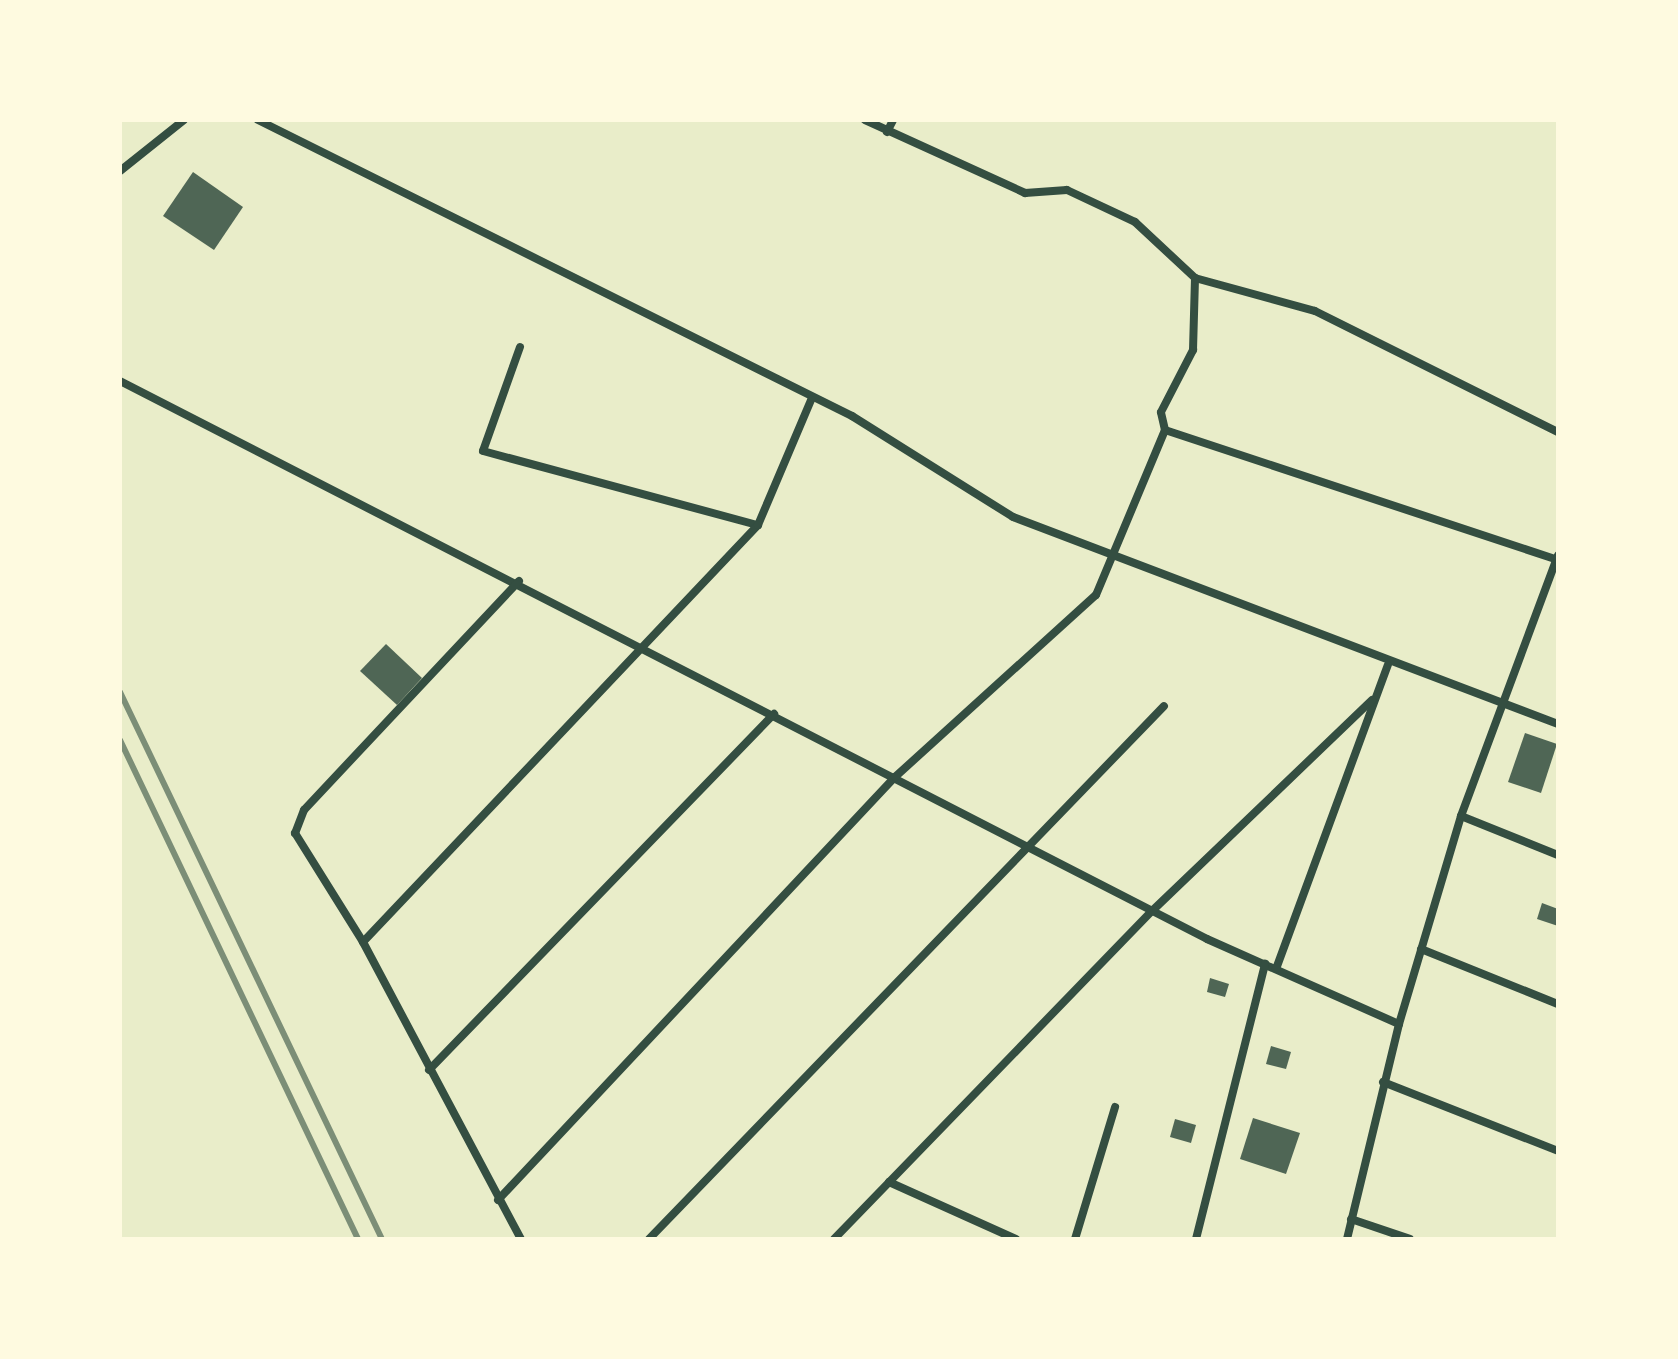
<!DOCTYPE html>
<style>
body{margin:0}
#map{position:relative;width:1678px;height:1359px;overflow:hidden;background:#e9edc9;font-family:"Times New Roman",serif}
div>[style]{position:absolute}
.building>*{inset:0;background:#4f6655}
.minor>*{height:8px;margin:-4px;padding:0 4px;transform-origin:4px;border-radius:4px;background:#344e41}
.rail>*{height:6px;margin:-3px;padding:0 3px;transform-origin:3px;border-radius:3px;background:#7c8e77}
span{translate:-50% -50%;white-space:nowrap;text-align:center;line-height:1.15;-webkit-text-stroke:7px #fefae0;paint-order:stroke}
.frame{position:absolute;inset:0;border:122px solid #fefae0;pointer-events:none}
</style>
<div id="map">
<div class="building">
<i style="clip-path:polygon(193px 172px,243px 207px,214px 250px,163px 216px)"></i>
<i style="clip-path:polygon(386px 644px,422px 678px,397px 705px,360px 671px)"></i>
<i style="clip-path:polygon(1525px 733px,1557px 744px,1541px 793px,1508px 782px)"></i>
<i style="clip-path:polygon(1542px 903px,1558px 909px,1558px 926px,1537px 919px)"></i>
<i style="clip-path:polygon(1210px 978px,1229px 984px,1225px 997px,1207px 992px)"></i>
<i style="clip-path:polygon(1271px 1046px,1291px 1052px,1286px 1069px,1266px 1064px)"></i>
<i style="clip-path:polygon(1253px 1118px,1300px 1133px,1286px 1174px,1240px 1159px)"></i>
<i style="clip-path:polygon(1175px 1119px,1196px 1125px,1191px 1143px,1170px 1137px)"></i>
</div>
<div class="minor">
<i style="left:258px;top:120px;width:664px;rotate:26.49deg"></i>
<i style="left:852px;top:416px;width:190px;rotate:32.1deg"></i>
<i style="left:1013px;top:517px;width:583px;rotate:20.8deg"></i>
<i style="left:865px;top:120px;width:176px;rotate:24.5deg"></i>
<i style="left:1025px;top:193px;width:42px;rotate:-4.1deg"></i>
<i style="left:1067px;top:190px;width:75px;rotate:25.2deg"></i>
<i style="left:1135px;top:222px;width:82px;rotate:43deg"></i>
<i style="left:1195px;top:278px;width:124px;rotate:15.4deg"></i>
<i style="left:1315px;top:311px;width:271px;rotate:26.5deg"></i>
<i style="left:887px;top:132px;width:13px;rotate:-63deg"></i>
<i style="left:120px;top:171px;width:82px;rotate:-38.6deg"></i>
<i style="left:520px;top:347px;width:110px;rotate:109.6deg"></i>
<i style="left:483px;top:451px;width:285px;rotate:15.1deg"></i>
<i style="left:120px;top:381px;width:1222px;rotate:27.17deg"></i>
<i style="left:1207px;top:939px;width:210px;rotate:23.9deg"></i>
<i style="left:1399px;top:1024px;width:217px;rotate:-73.4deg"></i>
<i style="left:1461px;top:816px;width:278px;rotate:-69.6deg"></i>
<i style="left:1165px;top:430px;width:414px;rotate:18.3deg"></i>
<i style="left:519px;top:581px;width:314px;rotate:133.2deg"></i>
<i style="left:304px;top:810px;width:25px;rotate:111deg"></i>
<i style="left:295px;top:833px;width:128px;rotate:58deg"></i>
<i style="left:363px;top:942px;width:336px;rotate:62deg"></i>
<i style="left:1461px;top:816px;width:105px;rotate:21.9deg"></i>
<i style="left:363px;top:942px;width:574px;rotate:-46.55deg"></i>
<i style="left:758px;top:525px;width:136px;rotate:-67deg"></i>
<i style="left:1421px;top:949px;width:148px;rotate:21.9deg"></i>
<i style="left:1276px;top:969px;width:324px;rotate:-69.8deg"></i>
<i style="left:429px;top:1070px;width:496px;rotate:-45.9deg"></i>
<i style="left:1383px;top:1082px;width:188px;rotate:21.5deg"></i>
<i style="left:889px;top:1182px;width:139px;rotate:24.2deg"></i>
<i style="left:498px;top:1200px;width:580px;rotate:-46.82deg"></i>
<i style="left:895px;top:777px;width:271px;rotate:-42.2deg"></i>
<i style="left:1096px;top:595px;width:179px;rotate:-67.3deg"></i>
<i style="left:1165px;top:430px;width:18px;rotate:-103deg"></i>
<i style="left:1161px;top:412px;width:70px;rotate:-62.7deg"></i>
<i style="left:1193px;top:350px;width:72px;rotate:-88.4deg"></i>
<i style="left:1351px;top:1219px;width:62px;rotate:18.7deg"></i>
<i style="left:649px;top:1239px;width:741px;rotate:-45.98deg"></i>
<i style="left:834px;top:1239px;width:457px;rotate:-45.9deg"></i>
<i style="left:1152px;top:911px;width:305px;rotate:-43.8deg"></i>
<i style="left:1075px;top:1239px;width:138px;rotate:-73.1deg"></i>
<i style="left:1196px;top:1239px;width:284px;rotate:-75.9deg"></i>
<i style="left:1347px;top:1239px;width:221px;rotate:-76.4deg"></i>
</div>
<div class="rail">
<i style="left:120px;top:692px;width:607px;rotate:64.41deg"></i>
<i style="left:120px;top:740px;width:553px;rotate:64.5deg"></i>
</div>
<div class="frame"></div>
</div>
